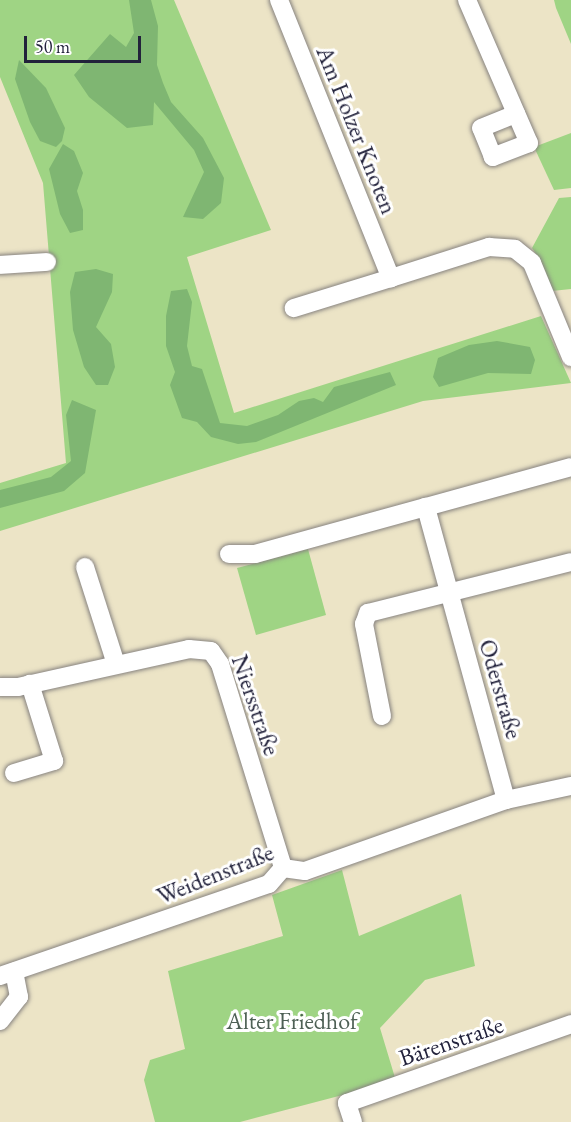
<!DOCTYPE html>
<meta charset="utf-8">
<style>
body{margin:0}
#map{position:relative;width:571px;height:1122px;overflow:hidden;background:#ece4c6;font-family:"EB Garamond",serif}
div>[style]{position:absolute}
.green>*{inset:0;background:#9fd484}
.forest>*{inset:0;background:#7fb672}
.roads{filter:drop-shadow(0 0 2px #878380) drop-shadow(0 0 2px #878380)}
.street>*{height:18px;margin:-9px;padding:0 9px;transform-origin:9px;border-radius:9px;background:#fff}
span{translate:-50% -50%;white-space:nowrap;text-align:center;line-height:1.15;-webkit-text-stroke:6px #fff;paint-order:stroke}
.street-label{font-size:24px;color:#22223b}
.park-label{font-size:24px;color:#4e6055}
.scale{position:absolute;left:24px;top:36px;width:117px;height:27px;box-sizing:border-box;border:3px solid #22223b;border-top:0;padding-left:8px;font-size:18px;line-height:21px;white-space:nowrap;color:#22223b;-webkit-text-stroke:4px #fff;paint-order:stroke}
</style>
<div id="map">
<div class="green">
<i style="clip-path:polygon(0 0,174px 0,271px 230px,187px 257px,234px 413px,541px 316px,571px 383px,423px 401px,0 531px,0 483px,66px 463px,43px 183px,0 77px)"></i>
<i style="clip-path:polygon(554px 0,571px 0,571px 44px,556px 8px)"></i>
<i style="clip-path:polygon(571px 133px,571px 188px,554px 190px,534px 147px)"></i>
<i style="clip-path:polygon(571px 197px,571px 289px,552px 291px,541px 261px,532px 248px,559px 198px)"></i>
<i style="clip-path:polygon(308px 549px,326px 615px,256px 635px,237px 568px)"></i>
<i style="clip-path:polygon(342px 870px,359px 936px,461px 894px,475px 966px,425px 980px,380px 1028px,396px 1081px,240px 1122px,155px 1122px,144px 1080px,150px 1060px,185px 1049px,168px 971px,283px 936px,272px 895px)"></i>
</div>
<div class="forest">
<i style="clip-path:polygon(129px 0,151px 0,158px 26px,157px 65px,163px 83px,171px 102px,203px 138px,224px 178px,221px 203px,203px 219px,183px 217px,204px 172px,194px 150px,154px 102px,153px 125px,127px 128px,89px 97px,74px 75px,110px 34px,126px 47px,134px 33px)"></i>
<i style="clip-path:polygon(19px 60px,46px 88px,65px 128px,62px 141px,56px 147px,40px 141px,30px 122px,15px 79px)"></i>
<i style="clip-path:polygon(63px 144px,74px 151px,83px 173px,77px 191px,83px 210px,83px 230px,70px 233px,60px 214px,49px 169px)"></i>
<i style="clip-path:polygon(96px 269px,113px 274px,112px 292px,96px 327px,111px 344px,115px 367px,108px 385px,96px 385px,84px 367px,73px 330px,70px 292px,75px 272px)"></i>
<i style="clip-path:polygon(187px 289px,192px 302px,187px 346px,192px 366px,202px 369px,220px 423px,247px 426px,278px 415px,299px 401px,314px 398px,323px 402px,334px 387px,390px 372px,396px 385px,256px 442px,238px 444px,211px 437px,197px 422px,182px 418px,170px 385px,175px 372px,166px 346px,166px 316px,171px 291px)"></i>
<i style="clip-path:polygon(497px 341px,530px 347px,535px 360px,531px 374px,488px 373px,439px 387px,433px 377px,438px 358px,469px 345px)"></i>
<i style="clip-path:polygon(72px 400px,96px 410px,85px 473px,64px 491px,0 508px,0 490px,51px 477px,71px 461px,66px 415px)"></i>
</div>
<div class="roads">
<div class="street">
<i style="left:279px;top:0;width:300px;rotate:68.1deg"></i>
<i style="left:391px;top:278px;width:102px;rotate:162.8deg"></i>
<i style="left:467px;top:0;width:156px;rotate:66.6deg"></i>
<i style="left:529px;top:143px;width:39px;rotate:159deg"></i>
<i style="left:493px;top:157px;width:31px;rotate:-112deg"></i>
<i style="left:481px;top:128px;width:38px;rotate:-22deg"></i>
<i style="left:0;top:265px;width:47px;rotate:-3.7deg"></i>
<i style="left:391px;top:278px;width:103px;rotate:-17.6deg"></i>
<i style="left:489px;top:247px;width:26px;rotate:4deg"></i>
<i style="left:515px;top:249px;width:22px;rotate:39deg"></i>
<i style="left:532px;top:263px;width:102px;rotate:67.5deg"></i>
<i style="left:229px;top:554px;width:26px"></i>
<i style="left:255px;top:554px;width:177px;rotate:-15.4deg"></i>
<i style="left:85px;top:567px;width:102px;rotate:72.3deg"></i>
<i style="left:0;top:687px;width:18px"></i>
<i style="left:18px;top:687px;width:175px;rotate:-12.5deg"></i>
<i style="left:189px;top:649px;width:22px;rotate:5deg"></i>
<i style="left:211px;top:651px;width:16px;rotate:55deg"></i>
<i style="left:220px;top:664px;width:214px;rotate:72.8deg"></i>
<i style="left:382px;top:716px;width:94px;rotate:-101.1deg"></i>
<i style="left:364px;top:624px;width:12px;rotate:-70deg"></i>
<i style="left:368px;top:613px;width:209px;rotate:-14.1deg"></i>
<i style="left:14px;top:773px;width:42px;rotate:-16.7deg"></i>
<i style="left:54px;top:761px;width:81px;rotate:-107.3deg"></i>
<i style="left:506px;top:800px;width:304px;rotate:-105.3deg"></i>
<i style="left:426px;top:507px;width:150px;rotate:-15.4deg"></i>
<i style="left:283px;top:868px;width:22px;rotate:8deg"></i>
<i style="left:305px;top:871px;width:213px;rotate:-19.5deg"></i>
<i style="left:506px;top:800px;width:66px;rotate:-12.2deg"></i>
<i style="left:0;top:976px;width:284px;rotate:-18.9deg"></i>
<i style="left:269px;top:884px;width:21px;rotate:-49deg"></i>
<i style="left:0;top:1021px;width:31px;rotate:-52deg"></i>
<i style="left:19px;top:997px;width:26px;rotate:-101deg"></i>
<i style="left:353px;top:1122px;width:20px;rotate:-108deg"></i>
<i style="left:347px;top:1103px;width:238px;rotate:-19.4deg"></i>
</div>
</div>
<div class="street-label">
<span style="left:357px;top:130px;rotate:68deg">Am Holzer Knoten</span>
<span style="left:501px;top:689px;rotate:74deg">Oderstraße</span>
<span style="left:256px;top:705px;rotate:71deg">Niersstraße</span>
<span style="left:215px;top:874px;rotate:-22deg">Weidenstraße</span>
<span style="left:451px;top:1041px;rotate:-19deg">Bärenstraße</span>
</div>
<div class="park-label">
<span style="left:292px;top:1021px">Alter Friedhof</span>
</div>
<div class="scale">50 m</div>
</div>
